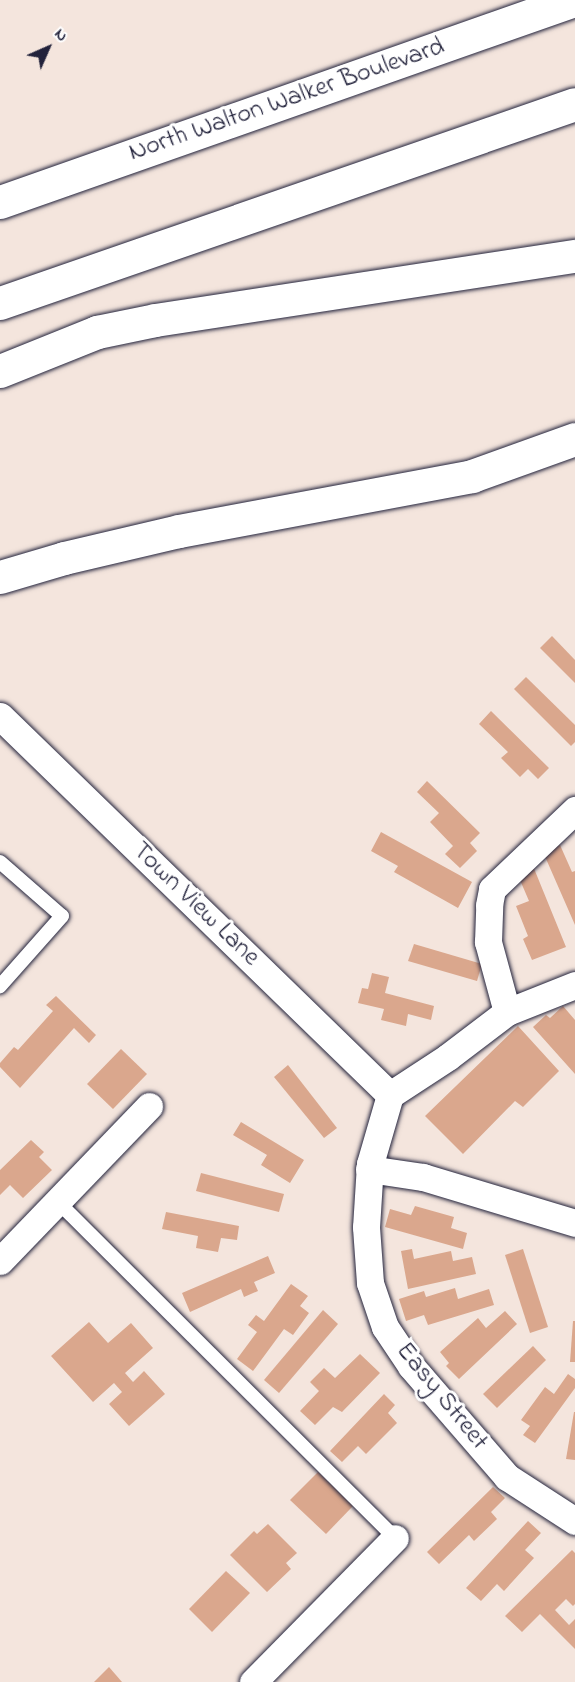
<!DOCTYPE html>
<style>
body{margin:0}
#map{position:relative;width:575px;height:1682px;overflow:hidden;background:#f4e5dd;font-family:"Indie Flower",sans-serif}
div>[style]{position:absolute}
.building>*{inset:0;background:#daa78d}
.roads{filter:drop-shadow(0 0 2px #22223b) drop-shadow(0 0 2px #22223b)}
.service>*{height:14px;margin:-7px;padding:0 7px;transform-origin:7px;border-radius:7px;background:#fff}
.minor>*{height:27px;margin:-13.5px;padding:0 13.5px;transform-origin:13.5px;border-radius:13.5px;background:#fff}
.secondary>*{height:33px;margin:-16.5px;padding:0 16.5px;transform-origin:16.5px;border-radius:16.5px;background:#fff}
.motorway>*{height:33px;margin:-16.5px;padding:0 16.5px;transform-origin:16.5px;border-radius:16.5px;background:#fff}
span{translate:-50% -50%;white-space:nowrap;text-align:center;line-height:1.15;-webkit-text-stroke:6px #fff;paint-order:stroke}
.street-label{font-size:26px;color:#22223b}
.north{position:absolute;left:18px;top:18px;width:60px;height:60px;-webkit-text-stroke:4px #fff;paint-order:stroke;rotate:45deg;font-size:16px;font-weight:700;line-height:24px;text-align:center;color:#22223b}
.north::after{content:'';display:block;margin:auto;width:21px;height:27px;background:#22223b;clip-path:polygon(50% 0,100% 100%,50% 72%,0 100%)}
</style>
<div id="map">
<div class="building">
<i style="clip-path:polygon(552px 636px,575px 660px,575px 683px,540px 648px)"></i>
<i style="clip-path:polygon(526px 677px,575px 725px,575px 742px,571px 746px,514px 689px)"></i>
<i style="clip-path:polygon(491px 711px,549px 768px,538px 779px,528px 769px,520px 777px,501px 758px,508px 752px,479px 724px)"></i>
<i style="clip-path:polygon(427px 781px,480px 833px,470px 843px,477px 851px,460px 868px,445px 854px,453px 846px,430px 822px,439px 813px,417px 792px)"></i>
<i style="clip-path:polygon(381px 832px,472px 882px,458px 908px,394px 872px,398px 866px,371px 851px)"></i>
<i style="clip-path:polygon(560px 845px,572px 872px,575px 871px,575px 925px,543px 852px)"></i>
<i style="clip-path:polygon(533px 866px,566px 947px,532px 960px,523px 939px,528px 936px,516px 906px,529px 901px,517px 873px)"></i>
<i style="clip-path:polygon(414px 944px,482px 964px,477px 981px,408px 961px)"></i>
<i style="clip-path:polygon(372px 973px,389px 977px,385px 993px,434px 1006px,431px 1020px,408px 1014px,406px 1026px,381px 1020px,384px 1009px,358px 1003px,362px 988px,368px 989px)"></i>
<i style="clip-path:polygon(56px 996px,96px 1035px,89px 1043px,74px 1028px,20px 1088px,0 1067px,0 1063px,14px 1047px,18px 1050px,53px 1011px,46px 1005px)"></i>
<i style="clip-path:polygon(563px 1006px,575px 1020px,575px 1074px,533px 1027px,546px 1015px,550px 1018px)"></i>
<i style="clip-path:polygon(518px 1026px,559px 1071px,523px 1107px,515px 1101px,463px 1154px,425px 1116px)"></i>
<i style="clip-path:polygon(121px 1049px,147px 1074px,113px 1109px,87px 1084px)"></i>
<i style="clip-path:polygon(288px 1065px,337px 1128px,324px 1138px,274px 1077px)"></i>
<i style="clip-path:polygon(241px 1122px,304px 1160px,290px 1183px,261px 1165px,267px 1155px,233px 1135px)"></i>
<i style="clip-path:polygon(31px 1140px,44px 1152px,39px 1157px,52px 1170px,23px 1198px,10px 1185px,0 1195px,0 1170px)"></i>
<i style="clip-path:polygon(201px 1173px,284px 1194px,279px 1212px,196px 1191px)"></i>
<i style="clip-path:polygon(415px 1206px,454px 1217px,451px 1228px,467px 1233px,463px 1249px,385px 1227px,390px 1209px,411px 1215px)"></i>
<i style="clip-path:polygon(166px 1212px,239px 1226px,237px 1240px,221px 1238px,218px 1252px,196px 1248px,198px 1236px,162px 1229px)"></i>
<i style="clip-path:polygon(412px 1249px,414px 1259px,451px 1251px,453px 1261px,472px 1257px,476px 1274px,408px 1289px,401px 1251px)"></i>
<i style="clip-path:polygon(523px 1249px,548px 1327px,530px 1333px,505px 1255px)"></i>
<i style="clip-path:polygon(268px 1256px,275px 1273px,254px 1282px,258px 1291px,244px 1297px,241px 1289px,190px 1312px,182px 1293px)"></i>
<i style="clip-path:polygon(291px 1284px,308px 1296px,300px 1306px,309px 1313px,293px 1335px,284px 1329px,253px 1371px,237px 1359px,257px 1332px,248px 1325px,256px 1315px,264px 1321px)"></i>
<i style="clip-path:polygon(455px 1288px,458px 1299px,489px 1289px,494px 1305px,428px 1325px,424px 1315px,406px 1321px,399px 1299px,424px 1291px,426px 1297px)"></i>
<i style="clip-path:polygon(323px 1310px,338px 1324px,279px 1393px,264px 1380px)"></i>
<i style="clip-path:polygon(505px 1311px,517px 1324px,459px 1379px,446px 1366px,449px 1363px,440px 1352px,478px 1318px,486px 1328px)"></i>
<i style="clip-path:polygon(573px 1321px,575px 1321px,575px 1362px,570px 1362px)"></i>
<i style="clip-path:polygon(89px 1322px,108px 1343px,131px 1323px,153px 1348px,125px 1373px,133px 1382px,144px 1371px,165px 1394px,129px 1426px,109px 1404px,122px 1392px,114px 1383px,93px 1402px,51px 1356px)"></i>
<i style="clip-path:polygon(533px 1346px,546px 1360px,497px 1408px,483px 1394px)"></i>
<i style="clip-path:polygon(360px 1354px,380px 1373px,342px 1412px,333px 1407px,315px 1425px,300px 1411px,319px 1391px,310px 1382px,324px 1368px,335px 1378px)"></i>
<i style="clip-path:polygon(568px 1374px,575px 1379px,575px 1388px,535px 1443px,523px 1435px,530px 1426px,521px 1420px,545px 1387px,554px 1394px)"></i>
<i style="clip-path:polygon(384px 1394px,395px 1405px,388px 1413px,397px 1423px,366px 1454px,358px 1446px,342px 1462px,330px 1451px)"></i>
<i style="clip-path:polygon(574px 1412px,575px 1412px,575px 1460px,566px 1459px)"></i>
<i style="clip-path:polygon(318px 1472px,353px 1506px,326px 1534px,290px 1500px)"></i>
<i style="clip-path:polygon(493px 1487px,505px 1498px,491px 1512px,497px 1519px,474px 1541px,469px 1535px,439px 1564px,427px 1552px)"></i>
<i style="clip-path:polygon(528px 1521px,541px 1533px,525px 1550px,534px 1558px,504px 1591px,497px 1584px,481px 1601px,466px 1588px)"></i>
<i style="clip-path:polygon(268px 1524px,297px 1553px,286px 1563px,291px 1569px,267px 1592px,230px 1555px,254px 1531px,257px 1534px)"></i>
<i style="clip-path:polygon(572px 1550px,575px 1553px,575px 1604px,573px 1606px,566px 1599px,555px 1610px,569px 1625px,575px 1619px,575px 1649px,540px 1614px,522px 1632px,505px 1616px)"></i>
<i style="clip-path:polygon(226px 1571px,250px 1593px,212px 1632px,189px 1609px)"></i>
<i style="clip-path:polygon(109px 1667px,122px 1682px,94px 1682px)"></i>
</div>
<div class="roads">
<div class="service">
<i style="left:0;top:862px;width:82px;rotate:41.1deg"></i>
<i style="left:62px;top:916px;width:94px;rotate:131.5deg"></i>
<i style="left:58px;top:1202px;width:476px;rotate:44.9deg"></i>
</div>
<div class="minor">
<i style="left:0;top:716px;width:544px;rotate:44.18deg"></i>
<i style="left:575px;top:985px;width:73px;rotate:158.3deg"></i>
<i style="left:507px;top:1012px;width:74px;rotate:142.7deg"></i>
<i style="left:448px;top:1057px;width:69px;rotate:146.8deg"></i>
<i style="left:390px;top:1095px;width:72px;rotate:106.2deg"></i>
<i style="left:370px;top:1164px;width:63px;rotate:93.6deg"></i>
<i style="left:366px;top:1227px;width:56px;rotate:85.9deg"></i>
<i style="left:370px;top:1283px;width:46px;rotate:71.2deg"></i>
<i style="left:385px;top:1327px;width:47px;rotate:56.3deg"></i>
<i style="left:411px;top:1366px;width:147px;rotate:49.1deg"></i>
<i style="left:507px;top:1477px;width:81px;rotate:32.9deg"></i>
<i style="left:507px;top:1012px;width:73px;rotate:-105.2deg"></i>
<i style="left:488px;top:942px;width:37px;rotate:-88deg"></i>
<i style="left:489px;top:905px;width:16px;rotate:-79deg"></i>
<i style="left:492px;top:889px;width:115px;rotate:-43.6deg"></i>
<i style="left:369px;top:1169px;width:55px;rotate:8.4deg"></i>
<i style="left:423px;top:1177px;width:159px;rotate:16.8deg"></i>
<i style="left:0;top:1261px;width:215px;rotate:-46.1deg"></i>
<i style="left:253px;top:1682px;width:202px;rotate:-45.4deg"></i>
</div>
<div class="secondary">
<i style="left:0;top:577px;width:67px;rotate:-16.5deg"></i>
<i style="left:64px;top:558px;width:118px;rotate:-13.2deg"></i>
<i style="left:179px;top:531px;width:298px;rotate:-10.6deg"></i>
<i style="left:472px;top:476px;width:109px;rotate:-19.8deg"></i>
</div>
<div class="motorway">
<i style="left:0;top:202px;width:609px;rotate:-19.39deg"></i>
<i style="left:0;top:303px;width:608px;rotate:-19.09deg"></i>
<i style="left:0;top:371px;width:105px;rotate:-21.9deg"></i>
<i style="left:97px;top:332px;width:59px;rotate:-11.7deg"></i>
<i style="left:155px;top:320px;width:425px;rotate:-8.7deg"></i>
</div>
</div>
<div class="street-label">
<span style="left:287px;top:101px;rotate:-19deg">North Walton Walker Boulevard</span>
<span style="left:195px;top:905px;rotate:44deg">Town View Lane</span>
<span style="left:441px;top:1397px;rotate:51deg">Easy Street</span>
</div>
<div class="north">N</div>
</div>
